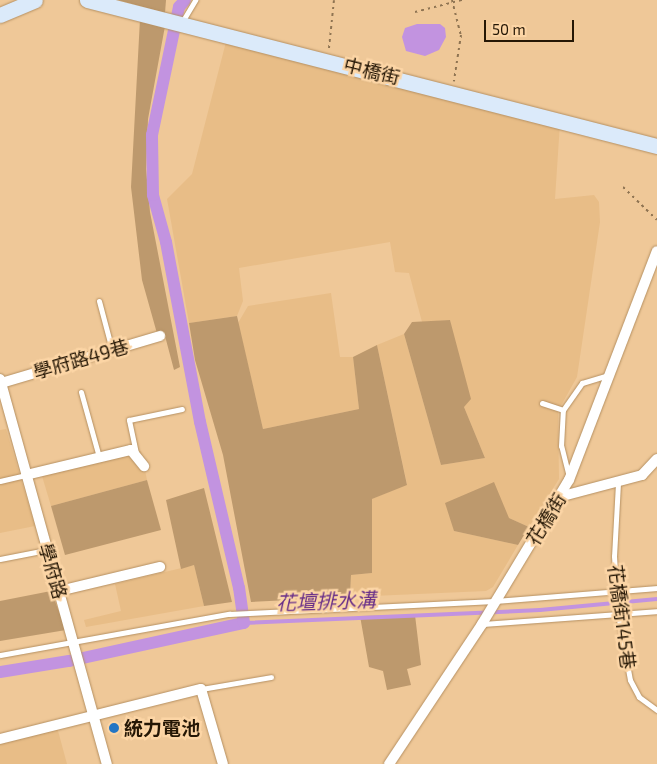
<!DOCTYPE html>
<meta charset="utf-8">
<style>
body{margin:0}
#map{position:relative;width:657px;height:764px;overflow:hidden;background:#efc898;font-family:"Exo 2","Noto Sans TC",sans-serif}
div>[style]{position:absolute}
.built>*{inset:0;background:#e8bd87}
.green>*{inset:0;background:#bd996d}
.water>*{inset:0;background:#c293e0}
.stream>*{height:4px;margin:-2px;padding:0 2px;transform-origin:2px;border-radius:2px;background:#c293e0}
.canal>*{height:12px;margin:-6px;padding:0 6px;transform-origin:6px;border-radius:6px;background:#c293e0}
.path>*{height:2px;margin-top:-1px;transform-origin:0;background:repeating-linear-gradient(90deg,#8f7452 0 2.5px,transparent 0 6.5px)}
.roads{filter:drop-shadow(0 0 1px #b59062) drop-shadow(0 0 1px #b59062)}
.lane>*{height:5px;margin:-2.5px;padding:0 2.5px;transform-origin:2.5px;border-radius:2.5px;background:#fff}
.street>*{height:10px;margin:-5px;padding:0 5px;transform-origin:5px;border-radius:5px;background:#fff}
.secondary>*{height:15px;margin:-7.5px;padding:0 7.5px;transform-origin:7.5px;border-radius:7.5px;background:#dbeafa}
.dots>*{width:14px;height:14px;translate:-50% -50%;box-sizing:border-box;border:2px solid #fcd5a5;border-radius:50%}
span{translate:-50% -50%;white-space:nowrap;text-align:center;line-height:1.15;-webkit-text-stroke:5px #fcd5a5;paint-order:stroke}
.street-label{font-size:19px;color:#251705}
.poi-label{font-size:19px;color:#251705;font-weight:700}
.left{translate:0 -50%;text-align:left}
.water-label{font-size:20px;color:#682e88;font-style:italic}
.scale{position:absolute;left:484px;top:20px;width:90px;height:22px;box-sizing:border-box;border:2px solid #251705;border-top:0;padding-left:6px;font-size:15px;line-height:18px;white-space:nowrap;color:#251705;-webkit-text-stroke:4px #fcd5a5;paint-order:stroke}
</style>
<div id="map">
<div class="built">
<i style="clip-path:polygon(227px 38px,560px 123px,555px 199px,594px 195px,599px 202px,600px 222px,577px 377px,558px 411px,559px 479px,529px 527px,509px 518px,454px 531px,518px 545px,493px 587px,486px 591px,350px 597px,351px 575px,372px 573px,372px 499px,407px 484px,377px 345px,404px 334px,441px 465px,485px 458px,464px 407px,450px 320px,422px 322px,409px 273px,395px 272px,390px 242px,239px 268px,243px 301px,237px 316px,189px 323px,167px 199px,192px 174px)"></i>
<i style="clip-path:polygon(331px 293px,340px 357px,353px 357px,359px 409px,263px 429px,238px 323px,248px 306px)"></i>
<i style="clip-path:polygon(6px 429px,35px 526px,0 533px,0 430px)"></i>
<i style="clip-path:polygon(141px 451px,147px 480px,51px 506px,42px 476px)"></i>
<i style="clip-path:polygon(194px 565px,204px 606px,86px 627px,84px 620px,121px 611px,115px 584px)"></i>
<i style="clip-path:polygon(57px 727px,67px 764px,0 764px,0 742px)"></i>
</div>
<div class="green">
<i style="clip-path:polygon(118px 0,166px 0,165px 13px)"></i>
<i style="clip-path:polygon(140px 19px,165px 26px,148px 119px,146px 169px,150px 212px,180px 367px,174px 370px,165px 336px,158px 337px,142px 280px,131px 187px)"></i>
<i style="clip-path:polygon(237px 316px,263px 429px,359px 409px,353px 357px,377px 345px,407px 485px,372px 499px,372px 573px,351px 575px,350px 597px,251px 602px,223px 455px,195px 360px,189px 323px)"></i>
<i style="clip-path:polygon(450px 320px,471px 399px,464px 407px,485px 458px,441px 465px,404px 334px,412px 322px)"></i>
<i style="clip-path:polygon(147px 480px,161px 530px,65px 555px,51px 506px)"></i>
<i style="clip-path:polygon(494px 482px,509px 518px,529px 527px,518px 545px,454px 531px,445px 503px)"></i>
<i style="clip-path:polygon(204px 488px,232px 602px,204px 606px,194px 565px,181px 569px,166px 500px)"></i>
<i style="clip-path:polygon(51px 591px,66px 630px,0 641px,0 601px)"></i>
<i style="clip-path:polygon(415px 615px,421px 665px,407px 669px,411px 685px,387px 690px,383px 671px,369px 667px,360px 616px)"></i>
</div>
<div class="water">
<i style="clip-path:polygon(417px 24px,440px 24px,445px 28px,446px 37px,439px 50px,425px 56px,406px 51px,402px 37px,405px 28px)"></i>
</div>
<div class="stream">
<i style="left:244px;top:623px;width:296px;rotate:-2.5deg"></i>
<i style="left:540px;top:610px;width:118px;rotate:-5.4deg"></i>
</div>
<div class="canal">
<i style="left:0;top:672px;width:70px;rotate:-9.1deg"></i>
<i style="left:69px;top:661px;width:179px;rotate:-12.3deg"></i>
<i style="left:244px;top:623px;width:35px;rotate:-98deg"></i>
<i style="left:239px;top:588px;width:171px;rotate:-103.2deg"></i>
<i style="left:200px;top:422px;width:183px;rotate:-100.7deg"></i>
<i style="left:166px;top:242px;width:49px;rotate:-105.5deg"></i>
<i style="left:153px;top:195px;width:60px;rotate:-91deg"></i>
<i style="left:152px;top:135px;width:131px;rotate:-78.1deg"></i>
<i style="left:179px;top:7px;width:9px;rotate:-49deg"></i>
</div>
<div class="path">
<i style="left:452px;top:0;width:36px;rotate:76deg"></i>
<i style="left:461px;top:35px;width:47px;rotate:98.7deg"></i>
<i style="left:415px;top:12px;width:49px;rotate:-14.3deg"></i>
<i style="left:329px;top:48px;width:48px;rotate:-84.1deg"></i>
<i style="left:623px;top:187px;width:47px;rotate:44.1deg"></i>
</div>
<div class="roads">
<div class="lane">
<i style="left:182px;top:22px;width:26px;rotate:-59deg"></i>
<i style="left:99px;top:301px;width:51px;rotate:75.1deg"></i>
<i style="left:81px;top:392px;width:67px;rotate:74.5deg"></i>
<i style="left:542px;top:403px;width:22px;rotate:18deg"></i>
<i style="left:136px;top:453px;width:34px;rotate:-102deg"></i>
<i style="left:129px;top:420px;width:54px;rotate:-11.7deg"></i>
<i style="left:569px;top:477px;width:32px;rotate:-104deg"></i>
<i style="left:561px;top:446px;width:36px;rotate:-87deg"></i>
<i style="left:563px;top:410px;width:33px;rotate:-55deg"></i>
<i style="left:582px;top:383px;width:28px;rotate:-17deg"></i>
<i style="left:0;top:481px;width:27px;rotate:-13deg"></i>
<i style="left:618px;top:483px;width:73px;rotate:93.1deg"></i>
<i style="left:614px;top:556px;width:58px;rotate:86.1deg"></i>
<i style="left:618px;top:614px;width:67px;rotate:79.7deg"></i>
<i style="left:630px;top:680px;width:19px;rotate:62deg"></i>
<i style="left:639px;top:697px;width:22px;rotate:36deg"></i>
<i style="left:0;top:559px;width:47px;rotate:-11.1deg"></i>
<i style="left:482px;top:624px;width:175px;rotate:-4.2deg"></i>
<i style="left:0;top:655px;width:233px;rotate:-10.2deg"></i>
<i style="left:229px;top:614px;width:266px;rotate:-2.8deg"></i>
<i style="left:495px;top:601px;width:163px;rotate:-4.6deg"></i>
<i style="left:201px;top:689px;width:71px;rotate:-9.7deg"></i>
</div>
<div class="street">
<i style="left:0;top:379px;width:400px;rotate:74.5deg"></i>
<i style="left:1px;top:383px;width:166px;rotate:-16.5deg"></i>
<i style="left:26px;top:475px;width:108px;rotate:-13.4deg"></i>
<i style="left:131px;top:450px;width:21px;rotate:51deg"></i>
<i style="left:559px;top:497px;width:86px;rotate:-14.8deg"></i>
<i style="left:642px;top:475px;width:22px;rotate:-47deg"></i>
<i style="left:59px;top:591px;width:104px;rotate:-13.4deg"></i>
<i style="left:0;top:739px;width:207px;rotate:-14deg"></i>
<i style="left:201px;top:689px;width:78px;rotate:73.7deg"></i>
<i style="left:389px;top:764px;width:168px;rotate:-56.4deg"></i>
<i style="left:482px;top:624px;width:168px;rotate:-58.9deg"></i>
<i style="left:569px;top:480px;width:245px;rotate:-69deg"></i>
</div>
<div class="secondary">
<i style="left:87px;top:0;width:588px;rotate:14.37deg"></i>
<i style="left:0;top:15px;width:38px;rotate:-23deg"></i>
</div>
</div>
<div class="dots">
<i style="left:114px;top:728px;background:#2375c4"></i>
</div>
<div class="street-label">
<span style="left:372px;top:71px;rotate:14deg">中橋街</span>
<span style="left:81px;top:359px;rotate:-16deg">學府路49巷</span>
<span style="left:546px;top:519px;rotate:-58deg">花橋街</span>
<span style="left:53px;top:571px;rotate:74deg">學府路</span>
<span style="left:622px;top:617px;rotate:83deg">花橋街145巷</span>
</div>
<div class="poi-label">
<span class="left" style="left:124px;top:728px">統力電池</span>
</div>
<div class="water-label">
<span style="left:326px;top:601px;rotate:-2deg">花壇排水溝</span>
</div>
<div class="scale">50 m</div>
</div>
